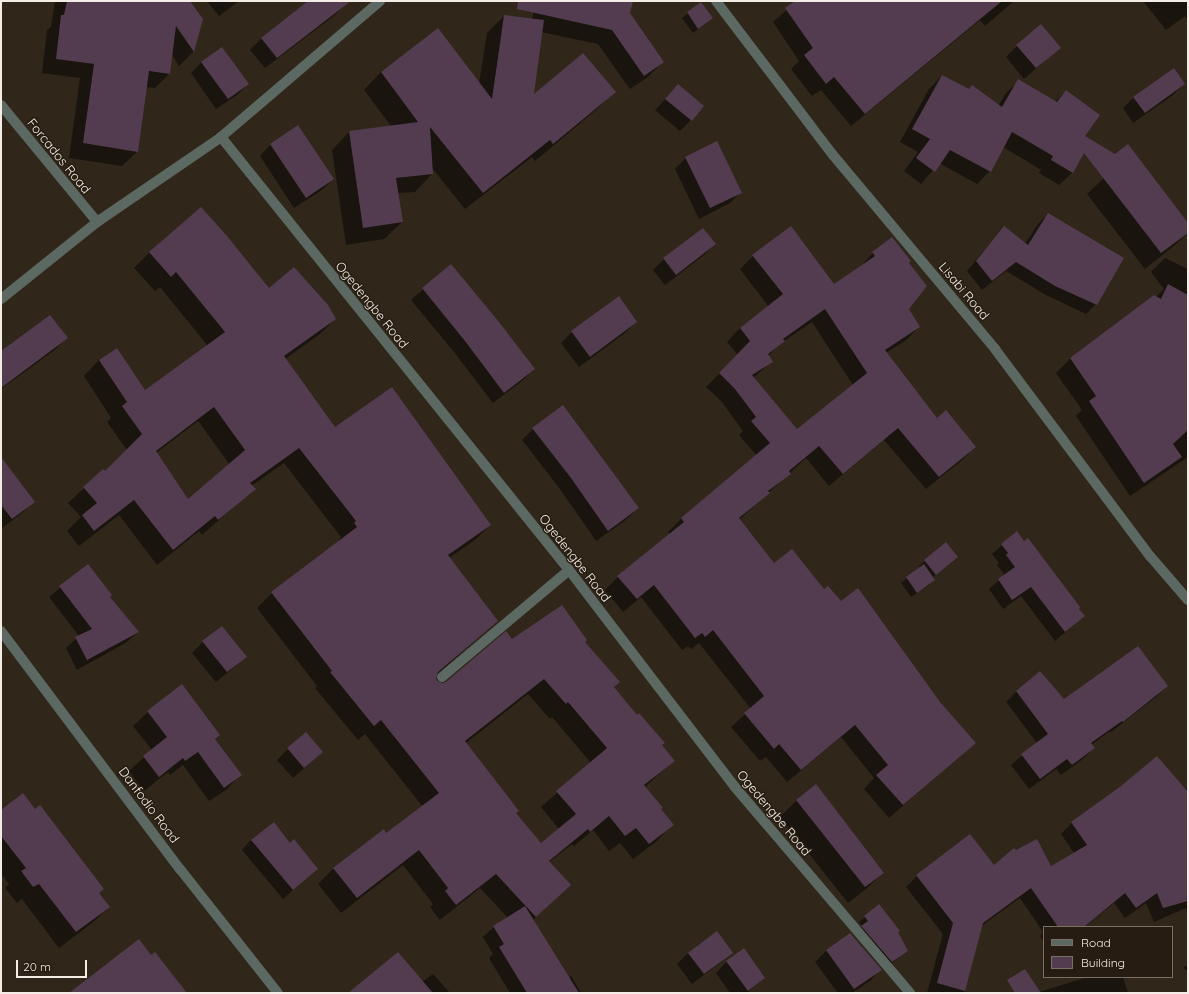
<!DOCTYPE html>
<style>
body{margin:0}
#map{position:relative;width:1189px;height:994px;overflow:hidden;background:#30261a;font-family:Quicksand,sans-serif}
div>[style]{position:absolute}
.shadow>*{inset:0;background:#0007}
.building>*{inset:0;background:#533c4f}
.minor>*{height:10px;margin:-5px;padding:0 5px;transform-origin:5px;border-radius:5px;background:#5c6962}
span{translate:-50% -50%;white-space:nowrap;text-align:center;line-height:1.15;-webkit-text-stroke:3px #261c11;paint-order:stroke}
.street-label{font-size:13px;color:#f4ede5}
.frame{position:absolute;inset:0;border:2px solid #f4ede5;pointer-events:none}
.legend{position:absolute;left:1043px;top:926px;width:130px;height:52px;box-sizing:border-box;background:#261c11;border:1px solid #787066;margin:0;padding:5px 7px;list-style:none;font-size:12px;color:#f4ede5}
.legend li{display:flex;align-items:center;gap:8px;height:20px}
.legend b{width:20px;border:1px solid #787066}
.scale{position:absolute;left:16px;top:960px;width:71px;height:18px;box-sizing:border-box;border:2px solid #f4ede5;border-top:0;padding-left:5px;font-size:12px;line-height:14px;white-space:nowrap;color:#f4ede5;-webkit-text-stroke:3px #261c11;paint-order:stroke}
</style>
<div id="map">
<div class="shadow">
<i style="clip-path:polygon(55px 1px,188px 1px,202px 19px,193px 52px,179px 66px,172px 55px,170px 73px,155px 88px,146px 87px,137px 152px,122px 166px,69px 158px,80px 78px,42px 73px,47px 30px,51px 27px)"></i>
<i style="clip-path:polygon(207px 1px,239px 1px,219px 16px)"></i>
<i style="clip-path:polygon(310px 1px,344px 1px,346px 4px,335px 15px,265px 68px,250px 50px,261px 39px)"></i>
<i style="clip-path:polygon(536px 1px,632px 1px,629px 13px,662px 62px,648px 77px,630px 89px,598px 44px,541px 32px,532px 97px,615px 91px,597px 109px,535px 161px,532px 157px,465px 209px,432px 168px,432px 174px,415px 192px,398px 193px,402px 222px,384px 239px,346px 245px,332px 150px,349px 132px,391px 126px,364px 90px,381px 72px,438px 30px,479px 84px,487px 33px,504px 16px,532px 20px)"></i>
<i style="clip-path:polygon(797px 1px,1014px 1px,985px 26px,980px 20px,851px 126px,821px 90px,812px 96px,791px 69px,799px 61px,773px 22px)"></i>
<i style="clip-path:polygon(1143px 1px,1188px 1px,1188px 20px,1185px 16px,1166px 30px)"></i>
<i style="clip-path:polygon(701px 3px,712px 18px,693px 33px,682px 18px)"></i>
<i style="clip-path:polygon(1017px 46px,1060px 47px,1024px 79px,1006px 57px)"></i>
<i style="clip-path:polygon(202px 62px,248px 84px,237px 95px,216px 109px,191px 73px)"></i>
<i style="clip-path:polygon(942px 76px,998px 106px,1006px 93px,1019px 81px,1055px 102px,1066px 91px,1084px 136px,1091px 140px,1072px 173px,1059px 185px,1039px 173px,1041px 170px,1003px 147px,990px 171px,977px 184px,939px 163px,921px 184px,904px 171px,918px 152px,900px 142px,929px 89px)"></i>
<i style="clip-path:polygon(1184px 84px,1173px 95px,1133px 123px,1123px 108px,1134px 97px)"></i>
<i style="clip-path:polygon(678px 86px,691px 120px,680px 131px,655px 110px)"></i>
<i style="clip-path:polygon(298px 126px,333px 179px,322px 190px,294px 208px,260px 156px,270px 145px)"></i>
<i style="clip-path:polygon(686px 158px,741px 192px,730px 203px,699px 219px,675px 169px)"></i>
<i style="clip-path:polygon(1104px 178px,1188px 224px,1188px 233px,1175px 245px,1145px 269px,1087px 194px)"></i>
<i style="clip-path:polygon(1048px 214px,1096px 304px,1086px 314px,1046px 295px,1006px 271px,982px 290px,967px 271px,1004px 227px,1025px 244px,1038px 224px)"></i>
<i style="clip-path:polygon(703px 229px,715px 244px,704px 255px,665px 285px,653px 270px,664px 259px)"></i>
<i style="clip-path:polygon(evenodd,150px 252px,269px 290px,335px 319px,320px 334px,285px 359px,335px 429px,490px 525px,475px 540px,449px 558px,497px 621px,435px 676px,436px 681px,440px 684px,447px 683px,512px 640px,584px 642px,613px 687px,674px 760px,645px 787px,672px 825px,657px 841px,633px 859px,620px 843px,609px 851px,593px 830px,574px 846px,572px 844px,549px 862px,554px 900px,533px 920px,569px 978px,571px 976px,581px 993px,510px 993px,489px 958px,493px 954px,483px 937px,494px 927px,508px 918px,480px 888px,440px 920px,430px 907px,433px 904px,403px 865px,341px 913px,318px 884px,334px 868px,386px 834px,423px 807px,365px 734px,358px 740px,315px 688px,317px 686px,257px 608px,272px 593px,340px 541px,339px 539px,341px 537px,284px 463px,251px 486px,254px 489px,202px 535px,199px 531px,157px 565px,119px 515px,79px 546px,67px 531px,81px 517px,68px 503px,103px 471px,105px 473px,127px 450px,107px 422px,111px 418px,84px 376px,99px 360px,116px 349px,144px 391px,208px 346px,160px 287px,155px 291px,134px 268px,150px 252px,198px 421px,230px 465px,188px 500px,156px 453px,198px 421px,150px 252px,528px 694px,550px 719px,552px 717px,591px 763px,541px 807px,559px 829px,540px 844px,515px 814px,466px 743px,528px 694px)"></i>
<i style="clip-path:polygon(evenodd,873px 253px,908px 263px,907px 309px,919px 327px,906px 340px,886px 353px,936px 419px,975px 447px,962px 460px,926px 489px,884px 440px,829px 486px,806px 458px,739px 520px,773px 565px,823px 590px,841px 602px,939px 702px,974px 743px,889px 818px,864px 789px,874px 778px,841px 737px,787px 782px,766px 757px,760px 761px,731px 727px,751px 709px,699px 643px,691px 649px,688px 646px,682px 650px,641px 597px,623px 612px,605px 590px,618px 577px,670px 534px,668px 532px,681px 519px,757px 456px,739px 435px,743px 431px,722px 402px,706px 387px,738px 355px,727px 342px,740px 328px,769px 307px,740px 269px,753px 256px,834px 285px,860px 267px,873px 253px,812px 322px,853px 385px,797px 430px,753px 378px,771px 362px,768px 356px,781px 343px,812px 322px)"></i>
<i style="clip-path:polygon(1165px 258px,1188px 269px,1188px 457px,1130px 496px,1076px 416px,1082px 410px,1056px 373px,1070px 359px,1156px 297px,1164px 289px,1151px 272px)"></i>
<i style="clip-path:polygon(451px 265px,534px 369px,523px 380px,493px 403px,454px 352px,411px 300px)"></i>
<i style="clip-path:polygon(636px 322px,625px 333px,579px 367px,561px 343px,572px 332px)"></i>
<i style="clip-path:polygon(66px 338px,56px 349px,1px 389px,1px 352px)"></i>
<i style="clip-path:polygon(563px 406px,638px 508px,627px 519px,596px 541px,560px 489px,522px 440px,533px 429px)"></i>
<i style="clip-path:polygon(1px 469px,33px 502px,22px 513px,1px 529px)"></i>
<i style="clip-path:polygon(1017px 532px,1084px 616px,1055px 641px,1021px 596px,1003px 609px,989px 589px,1005px 575px,997px 565px,999px 563px,992px 554px)"></i>
<i style="clip-path:polygon(957px 557px,932px 578px,934px 580px,929px 585px,911px 597px,901px 583px,921px 568px,919px 566px,925px 561px)"></i>
<i style="clip-path:polygon(87px 566px,109px 597px,138px 632px,127px 642px,77px 670px,66px 648px,79px 636px,49px 597px)"></i>
<i style="clip-path:polygon(203px 642px,246px 657px,216px 682px,192px 653px)"></i>
<i style="clip-path:polygon(1167px 686px,1156px 697px,1111px 732px,1110px 731px,1091px 745px,1094px 748px,1083px 759px,1061px 775px,1056px 769px,1029px 789px,1011px 765px,1037px 743px,1006px 702px,1017px 691px,1064px 701px)"></i>
<i style="clip-path:polygon(148px 712px,219px 735px,215px 739px,240px 775px,226px 790px,209px 801px,183px 765px,170px 775px,168px 772px,144px 791px,129px 771px,152px 750px,133px 726px)"></i>
<i style="clip-path:polygon(288px 749px,322px 752px,293px 778px,277px 760px)"></i>
<i style="clip-path:polygon(1188px 793px,1188px 915px,1186px 908px,1154px 922px,1146px 903px,1125px 918px,1114px 903px,1086px 926px,1087px 927px,1044px 927px,1044px 942px,1040px 936px,1043px 932px,1020px 898px,981px 926px,964px 993px,927px 993px,943px 934px,906px 887px,917px 876px,970px 836px,994px 866px,1051px 867px,1074px 853px,1061px 834px,1072px 823px)"></i>
<i style="clip-path:polygon(797px 800px,883px 873px,866px 889px,848px 903px,780px 817px)"></i>
<i style="clip-path:polygon(1px 811px,98px 893px,109px 907px,92px 923px,59px 948px,22px 899px,17px 903px,5px 888px,9px 884px,1px 874px)"></i>
<i style="clip-path:polygon(251px 840px,290px 844px,317px 869px,283px 899px,242px 850px)"></i>
<i style="clip-path:polygon(878px 906px,907px 951px,887px 967px,857px 931px,862px 926px,859px 922px)"></i>
<i style="clip-path:polygon(850px 934px,880px 970px,870px 981px,852px 993px,838px 993px,815px 962px,826px 951px)"></i>
<i style="clip-path:polygon(743px 950px,764px 978px,747px 993px,730px 993px,716px 973px,726px 962px)"></i>
<i style="clip-path:polygon(731px 952px,720px 963px,692px 984px,677px 964px,688px 953px)"></i>
<i style="clip-path:polygon(1188px 964px,1188px 971px,1183px 968px)"></i>
<i style="clip-path:polygon(433px 974px,450px 993px,349px 993px,422px 982px)"></i>
<i style="clip-path:polygon(1088px 977px,1123px 977px,1128px 993px,1036px 993px)"></i>
</div>
<div class="building">
<i style="clip-path:polygon(67px 1px,190px 1px,203px 19px,194px 52px,176px 26px,170px 74px,149px 71px,138px 152px,83px 143px,94px 64px,56px 59px,61px 15px,64px 15px)"></i>
<i style="clip-path:polygon(308px 1px,351px 1px,277px 58px,261px 38px)"></i>
<i style="clip-path:polygon(518px 1px,633px 1px,630px 13px,664px 62px,644px 76px,612px 30px,517px 9px)"></i>
<i style="clip-path:polygon(795px 1px,1002px 1px,865px 114px,834px 77px,826px 84px,804px 55px,813px 48px,785px 8px)"></i>
<i style="clip-path:polygon(701px 2px,713px 18px,698px 29px,687px 12px)"></i>
<i style="clip-path:polygon(504px 15px,544px 20px,534px 94px,583px 53px,616px 92px,553px 144px,550px 140px,483px 193px,430px 127px,433px 174px,396px 178px,403px 222px,363px 228px,349px 131px,418px 122px,381px 72px,438px 28px,492px 99px)"></i>
<i style="clip-path:polygon(1041px 24px,1061px 48px,1036px 68px,1016px 45px)"></i>
<i style="clip-path:polygon(222px 47px,249px 84px,228px 99px,201px 62px)"></i>
<i style="clip-path:polygon(1174px 68px,1185px 84px,1145px 113px,1133px 97px)"></i>
<i style="clip-path:polygon(942px 75px,969px 89px,972px 85px,1002px 107px,1018px 79px,1057px 102px,1066px 90px,1100px 115px,1085px 136px,1115px 154px,1128px 144px,1188px 223px,1188px 233px,1161px 253px,1084px 153px,1073px 173px,1051px 160px,1053px 156px,1012px 132px,991px 172px,950px 150px,935px 172px,916px 158px,930px 139px,912px 129px)"></i>
<i style="clip-path:polygon(678px 84px,704px 106px,692px 121px,665px 99px)"></i>
<i style="clip-path:polygon(298px 125px,334px 179px,306px 198px,270px 144px)"></i>
<i style="clip-path:polygon(717px 141px,742px 193px,710px 208px,685px 157px)"></i>
<i style="clip-path:polygon(evenodd,201px 207px,227px 236px,269px 288px,294px 267px,328px 305px,336px 319px,284px 356px,335px 427px,392px 387px,491px 525px,448px 555px,498px 621px,438px 672px,436px 678px,437px 681px,443px 683px,446px 682px,506px 631px,512px 639px,562px 605px,587px 640px,585px 642px,620px 682px,614px 687px,637px 715px,639px 713px,665px 743px,662px 745px,675px 761px,644px 785px,663px 808px,661px 809px,674px 825px,649px 844px,636px 828px,625px 836px,609px 816px,590px 832px,588px 829px,549px 861px,571px 885px,536px 917px,496px 874px,456px 905px,445px 891px,448px 888px,419px 850px,357px 898px,333px 868px,384px 829px,386px 833px,439px 793px,381px 720px,374px 726px,330px 672px,332px 671px,271px 592px,357px 527px,354px 523px,356px 521px,299px 448px,250px 483px,256px 489px,218px 520px,215px 516px,173px 550px,134px 500px,94px 531px,82px 515px,97px 503px,83px 487px,103px 469px,105px 471px,142px 434px,122px 406px,127px 402px,99px 360px,117px 348px,145px 390px,225px 332px,176px 272px,171px 277px,149px 252px,201px 207px,214px 407px,245px 450px,188px 499px,156px 451px,214px 407px,201px 207px,544px 679px,566px 704px,568px 702px,607px 748px,556px 791px,576px 814px,541px 843px,516px 813px,519px 811px,465px 741px,544px 679px)"></i>
<i style="clip-path:polygon(1048px 213px,1124px 258px,1097px 305px,1055px 286px,1016px 262px,992px 281px,976px 261px,1004px 226px,1028px 245px)"></i>
<i style="clip-path:polygon(evenodd,791px 226px,834px 284px,875px 256px,872px 252px,892px 237px,911px 261px,909px 263px,927px 286px,909px 309px,920px 327px,885px 350px,937px 418px,946px 410px,976px 447px,939px 477px,898px 428px,843px 474px,819px 446px,789px 471px,791px 474px,768px 491px,770px 493px,739px 518px,774px 563px,792px 549px,824px 589px,828px 586px,841px 601px,858px 588px,940px 702px,976px 743px,903px 805px,876px 775px,888px 765px,855px 725px,801px 770px,779px 744px,774px 749px,744px 713px,764px 696px,713px 630px,705px 637px,702px 633px,695px 638px,654px 585px,637px 599px,617px 576px,684px 522px,681px 518px,770px 443px,751px 421px,756px 417px,735px 389px,719px 373px,750px 341px,740px 328px,783px 294px,752px 255px,791px 226px,825px 309px,867px 373px,797px 429px,752px 375px,773px 362px,768px 354px,785px 341px,783px 339px,825px 309px)"></i>
<i style="clip-path:polygon(703px 228px,716px 244px,676px 275px,663px 258px)"></i>
<i style="clip-path:polygon(451px 264px,499px 322px,535px 369px,504px 393px,465px 341px,422px 288px)"></i>
<i style="clip-path:polygon(1168px 284px,1188px 295px,1188px 430px,1173px 444px,1182px 457px,1144px 483px,1089px 401px,1096px 396px,1070px 358px,1154px 295px,1161px 299px)"></i>
<i style="clip-path:polygon(619px 296px,637px 322px,590px 357px,571px 331px)"></i>
<i style="clip-path:polygon(50px 315px,68px 338px,1px 388px,1px 351px)"></i>
<i style="clip-path:polygon(563px 405px,639px 508px,608px 531px,571px 478px,532px 428px)"></i>
<i style="clip-path:polygon(1px 457px,35px 502px,12px 519px,1px 505px)"></i>
<i style="clip-path:polygon(1017px 531px,1024px 541px,1028px 538px,1080px 607px,1079px 609px,1085px 616px,1065px 632px,1031px 587px,1012px 600px,998px 579px,1015px 567px,1006px 555px,1008px 553px,1001px 544px)"></i>
<i style="clip-path:polygon(946px 542px,958px 557px,936px 575px,924px 560px)"></i>
<i style="clip-path:polygon(88px 564px,112px 595px,110px 597px,139px 632px,87px 660px,75px 637px,92px 629px,59px 586px)"></i>
<i style="clip-path:polygon(924px 564px,935px 580px,917px 593px,906px 577px)"></i>
<i style="clip-path:polygon(222px 626px,247px 657px,227px 672px,202px 641px)"></i>
<i style="clip-path:polygon(1138px 646px,1168px 686px,1123px 722px,1122px 721px,1091px 743px,1095px 748px,1072px 765px,1067px 759px,1040px 779px,1021px 754px,1048px 734px,1016px 691px,1040px 671px,1064px 699px)"></i>
<i style="clip-path:polygon(182px 684px,220px 735px,215px 739px,242px 775px,224px 788px,198px 752px,185px 761px,183px 758px,159px 777px,143px 756px,167px 737px,147px 711px)"></i>
<i style="clip-path:polygon(306px 732px,323px 752px,304px 768px,287px 748px)"></i>
<i style="clip-path:polygon(1157px 756px,1188px 792px,1188px 901px,1163px 908px,1157px 893px,1136px 908px,1125px 893px,1084px 927px,1058px 927px,1031px 888px,983px 923px,965px 991px,937px 983px,953px 923px,916px 875px,970px 834px,994px 865px,1014px 848px,1016px 850px,1037px 839px,1051px 866px,1087px 845px,1071px 822px,1121px 786px)"></i>
<i style="clip-path:polygon(816px 784px,884px 873px,865px 887px,796px 800px)"></i>
<i style="clip-path:polygon(23px 793px,35px 809px,40px 805px,104px 889px,99px 893px,110px 907px,76px 932px,39px 884px,33px 887px,21px 871px,26px 868px,1px 836px,1px 810px)"></i>
<i style="clip-path:polygon(274px 822px,290px 843px,294px 839px,318px 869px,293px 890px,251px 840px)"></i>
<i style="clip-path:polygon(879px 904px,900px 931px,898px 932px,908px 951px,892px 962px,861px 926px,868px 921px,864px 916px)"></i>
<i style="clip-path:polygon(525px 906px,579px 993px,527px 993px,499px 947px,504px 944px,493px 926px)"></i>
<i style="clip-path:polygon(717px 931px,733px 953px,704px 974px,688px 953px)"></i>
<i style="clip-path:polygon(850px 933px,882px 970px,854px 989px,826px 950px)"></i>
<i style="clip-path:polygon(139px 939px,151px 955px,155px 952px,187px 993px,69px 993px)"></i>
<i style="clip-path:polygon(744px 948px,765px 978px,748px 991px,726px 961px)"></i>
<i style="clip-path:polygon(398px 952px,433px 993px,348px 993px)"></i>
<i style="clip-path:polygon(1025px 969px,1041px 993px,1015px 993px,1007px 980px)"></i>
</div>
<div class="minor">
<i style="left:716px;top:1px;width:193px;rotate:52.8deg"></i>
<i style="left:833px;top:155px;width:253px;rotate:50.1deg"></i>
<i style="left:995px;top:349px;width:259px;rotate:53.2deg"></i>
<i style="left:1150px;top:556px;width:58px;rotate:49.2deg"></i>
<i style="left:1px;top:105px;width:151px;rotate:50.6deg"></i>
<i style="left:221px;top:137px;width:556px;rotate:51.21deg"></i>
<i style="left:569px;top:570px;width:272px;rotate:52.6deg"></i>
<i style="left:734px;top:786px;width:272px;rotate:49.6deg"></i>
<i style="left:1px;top:299px;width:123px;rotate:-38.7deg"></i>
<i style="left:97px;top:222px;width:150px;rotate:-34.4deg"></i>
<i style="left:221px;top:137px;width:209px;rotate:-40.5deg"></i>
<i style="left:1px;top:631px;width:298px;rotate:53.1deg"></i>
<i style="left:180px;top:869px;width:158px;rotate:51.7deg"></i>
<i style="left:442px;top:677px;width:166px;rotate:-40.1deg"></i>
</div>
<div class="street-label">
<span style="left:59px;top:156px;rotate:51deg">Forcados Road</span>
<span style="left:964px;top:291px;rotate:50deg">Lisabi Road</span>
<span style="left:372px;top:305px;rotate:51deg">Ogedengbe Road</span>
<span style="left:575px;top:558px;rotate:52deg">Ogedengbe Road</span>
<span style="left:149px;top:805px;rotate:53deg">Danfodio Road</span>
<span style="left:774px;top:813px;rotate:50deg">Ogedengbe Road</span>
</div>
<div class="frame"></div>
<ul class="legend">
<li><b style="height:5px;background:#5c6962"></b>Road</li>
<li><b style="height:11px;background:#533c4f"></b>Building</li>
</ul>
<div class="scale">20 m</div>
</div>
